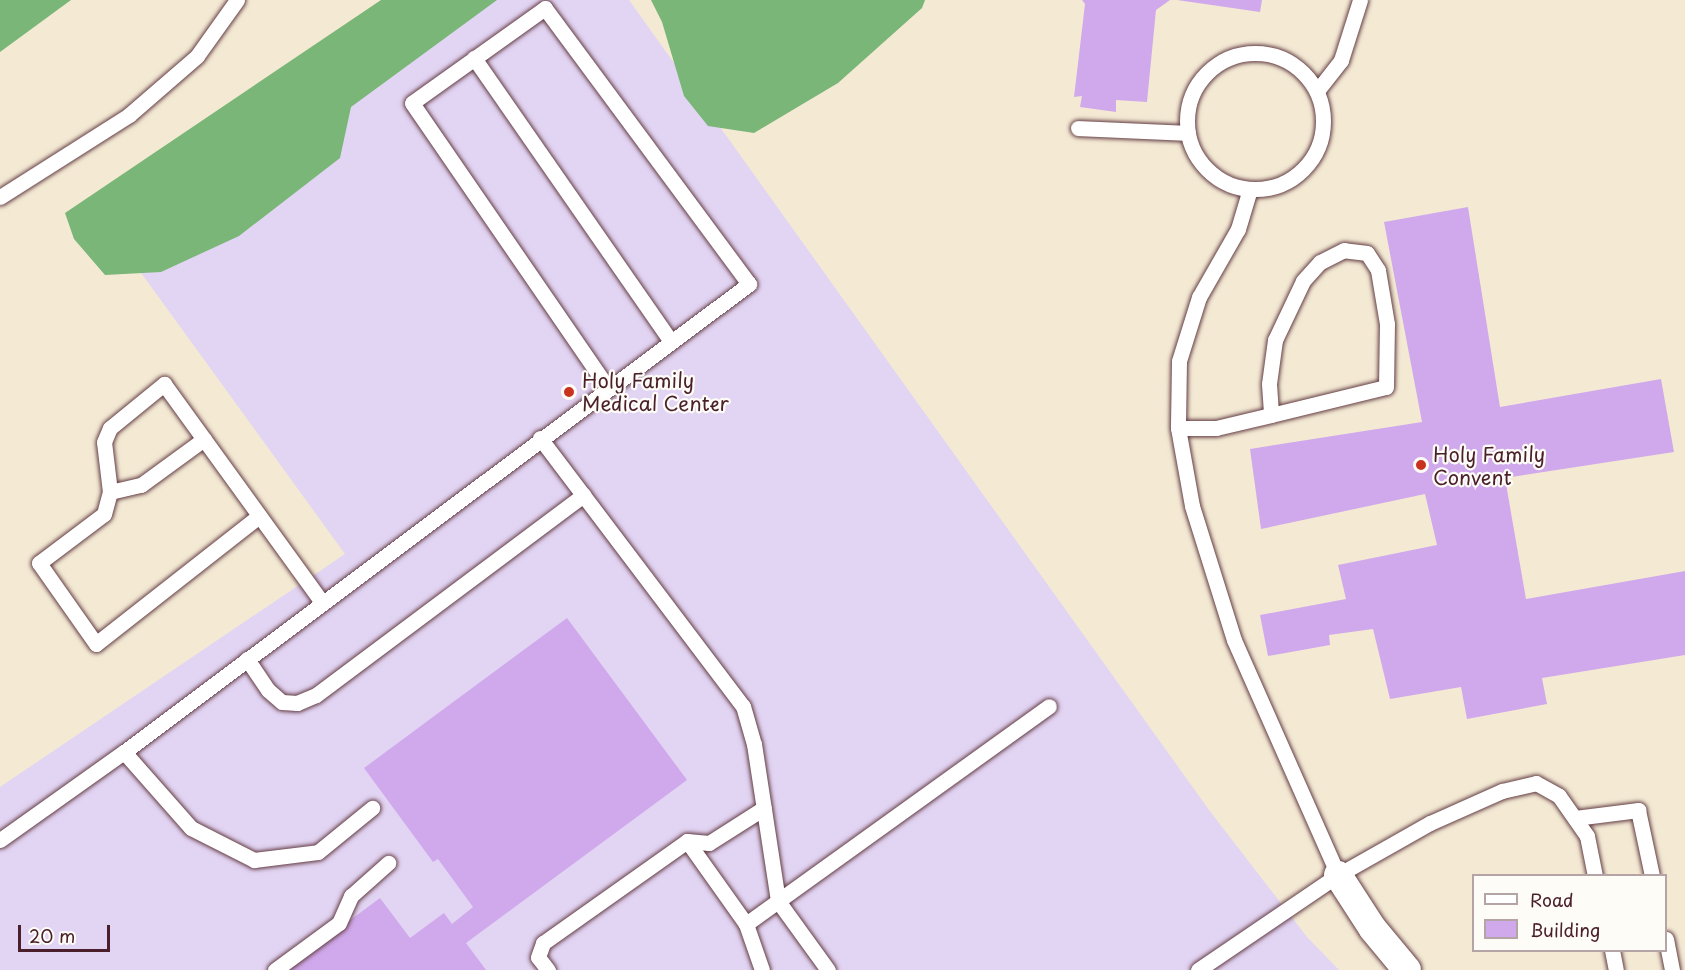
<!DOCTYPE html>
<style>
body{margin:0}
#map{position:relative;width:1685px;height:970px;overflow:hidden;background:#f4ead4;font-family:"Playpen Sans",sans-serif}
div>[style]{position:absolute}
.built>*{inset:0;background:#e2d4f3}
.forest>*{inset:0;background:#79b677}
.building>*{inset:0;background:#d0a9ec}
.roads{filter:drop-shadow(0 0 2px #643d44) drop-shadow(0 0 2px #643d44)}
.lane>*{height:15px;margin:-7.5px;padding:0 7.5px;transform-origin:7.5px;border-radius:7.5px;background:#fff}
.lane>.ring{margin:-7.5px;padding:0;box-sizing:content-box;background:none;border:15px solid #fff;border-radius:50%}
.street>*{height:28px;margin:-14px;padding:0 14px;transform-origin:14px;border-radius:14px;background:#fff}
.dots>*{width:16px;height:16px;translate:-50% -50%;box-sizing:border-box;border:3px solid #fdfcf7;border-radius:50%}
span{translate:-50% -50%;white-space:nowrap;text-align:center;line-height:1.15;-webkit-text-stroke:4.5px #fdfcf7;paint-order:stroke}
.poi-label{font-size:20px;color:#4a1f2b}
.left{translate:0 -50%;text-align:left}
.legend{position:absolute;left:1472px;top:874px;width:195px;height:78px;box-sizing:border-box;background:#fdfcf7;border:2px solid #b5a4a5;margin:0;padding:8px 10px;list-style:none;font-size:18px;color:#4a1f2b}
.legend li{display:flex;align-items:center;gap:12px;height:30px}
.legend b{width:30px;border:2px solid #b5a4a5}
.scale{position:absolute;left:18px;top:925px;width:92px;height:27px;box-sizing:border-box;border:3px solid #4a1f2b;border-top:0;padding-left:8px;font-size:18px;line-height:21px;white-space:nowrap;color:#4a1f2b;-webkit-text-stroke:4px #fdfcf7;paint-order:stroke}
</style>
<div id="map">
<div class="built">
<i style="clip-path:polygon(451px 0,629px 0,1209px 810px,1307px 937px,1339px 970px,0 970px,0 787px,345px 554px,110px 230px)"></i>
</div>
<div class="forest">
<i style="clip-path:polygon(0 0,71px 0,0 52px)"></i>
<i style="clip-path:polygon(381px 0,497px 0,351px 107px,340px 158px,239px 236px,161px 272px,105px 275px,74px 239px,65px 213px)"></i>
<i style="clip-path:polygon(651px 0,925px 0,922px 8px,838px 83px,754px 133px,708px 126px,684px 96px,662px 22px)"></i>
</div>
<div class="building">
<i style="clip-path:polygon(1082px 0,1170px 0,1156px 10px,1147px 102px,1116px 100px,1116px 112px,1080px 107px,1082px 96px,1074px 97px,1085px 4px)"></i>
<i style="clip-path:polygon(1177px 0,1262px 0,1260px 12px)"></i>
<i style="clip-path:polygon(1468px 207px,1500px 407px,1661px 379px,1674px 452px,1505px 478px,1526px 599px,1685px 571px,1685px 655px,1542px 678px,1547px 704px,1467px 719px,1461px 687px,1390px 699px,1373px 629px,1329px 635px,1330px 645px,1268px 656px,1260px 615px,1346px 599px,1338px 565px,1437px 545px,1425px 494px,1261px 529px,1250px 449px,1422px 422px,1384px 222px)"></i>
<i style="clip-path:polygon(567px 618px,687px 780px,466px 943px,486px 970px,283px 970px,380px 898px,410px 938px,444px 913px,452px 924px,473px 907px,438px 859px,433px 862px,364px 768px)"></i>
</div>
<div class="roads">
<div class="lane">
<i class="ring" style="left:1187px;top:53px;width:121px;height:121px"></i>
<i style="left:474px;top:58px;width:345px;rotate:55.2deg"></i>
<i style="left:1317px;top:91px;width:39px;rotate:-52deg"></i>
<i style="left:1341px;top:60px;width:63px;rotate:-72.4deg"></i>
<i style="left:1078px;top:128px;width:110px;rotate:2.6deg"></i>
<i style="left:1250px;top:189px;width:42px;rotate:106.7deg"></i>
<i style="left:1238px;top:229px;width:78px;rotate:119.8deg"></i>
<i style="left:1199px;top:297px;width:67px;rotate:107.4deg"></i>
<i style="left:1179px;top:361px;width:67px;rotate:90.9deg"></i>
<i style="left:1178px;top:428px;width:79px;rotate:79.8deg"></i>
<i style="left:1192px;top:506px;width:140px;rotate:72.6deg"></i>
<i style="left:1234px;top:640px;width:257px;rotate:66.1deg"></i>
<i style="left:0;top:197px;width:153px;rotate:-32.4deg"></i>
<i style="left:129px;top:115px;width:90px;rotate:-40.9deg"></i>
<i style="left:197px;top:56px;width:69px;rotate:-54.5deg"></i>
<i style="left:1178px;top:428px;width:38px"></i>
<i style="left:1216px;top:428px;width:57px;rotate:-13.3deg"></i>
<i style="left:1271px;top:415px;width:118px;rotate:-13.7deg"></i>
<i style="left:1386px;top:387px;width:63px;rotate:-89.1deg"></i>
<i style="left:1387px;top:324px;width:55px;rotate:-99.5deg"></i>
<i style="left:1378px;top:270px;width:20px;rotate:-123deg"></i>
<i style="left:1367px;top:253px;width:23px;rotate:-173deg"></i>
<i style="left:1344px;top:250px;width:27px;rotate:153deg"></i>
<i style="left:1320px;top:262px;width:25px;rotate:132deg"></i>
<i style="left:1303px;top:281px;width:65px;rotate:115.4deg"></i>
<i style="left:1275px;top:340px;width:44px;rotate:97.8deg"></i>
<i style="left:1269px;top:384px;width:31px;rotate:86deg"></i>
<i style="left:540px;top:438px;width:336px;rotate:52.9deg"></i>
<i style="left:743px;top:706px;width:40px;rotate:74deg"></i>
<i style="left:754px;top:744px;width:159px;rotate:81.3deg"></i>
<i style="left:778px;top:901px;width:85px;rotate:54.1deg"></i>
<i style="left:110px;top:492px;width:32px;rotate:-13deg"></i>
<i style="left:141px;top:485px;width:78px;rotate:-36.1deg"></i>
<i style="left:259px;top:516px;width:207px;rotate:141.9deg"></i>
<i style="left:96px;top:644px;width:99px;rotate:-125.1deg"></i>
<i style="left:39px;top:563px;width:81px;rotate:-37deg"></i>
<i style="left:104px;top:514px;width:23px;rotate:-75deg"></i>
<i style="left:110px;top:492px;width:50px;rotate:-96.8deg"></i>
<i style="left:104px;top:442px;width:15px;rotate:-67deg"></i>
<i style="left:110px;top:428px;width:70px;rotate:-39.2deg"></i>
<i style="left:164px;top:384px;width:269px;rotate:54.1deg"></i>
<i style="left:247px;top:659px;width:37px;rotate:56deg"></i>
<i style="left:268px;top:690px;width:18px;rotate:41deg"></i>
<i style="left:282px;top:702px;width:15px;rotate:4deg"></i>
<i style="left:297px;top:703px;width:21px;rotate:-23deg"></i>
<i style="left:316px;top:695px;width:334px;rotate:-36.8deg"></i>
<i style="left:124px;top:752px;width:101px;rotate:48.6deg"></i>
<i style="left:191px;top:828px;width:71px;rotate:26.9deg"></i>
<i style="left:254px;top:860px;width:64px;rotate:-7.1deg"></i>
<i style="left:318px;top:852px;width:70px;rotate:-39.2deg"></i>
<i style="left:1575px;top:818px;width:64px;rotate:-7.2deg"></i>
<i style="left:1638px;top:810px;width:67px;rotate:78deg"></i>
<i style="left:0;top:840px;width:152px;rotate:-35.4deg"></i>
<i style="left:124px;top:752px;width:781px;rotate:-36.83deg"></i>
<i style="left:749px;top:284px;width:343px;rotate:-126.5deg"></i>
<i style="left:545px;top:8px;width:163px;rotate:144.5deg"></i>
<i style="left:412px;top:103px;width:345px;rotate:55.5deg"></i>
<i style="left:687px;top:841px;width:102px;rotate:54.6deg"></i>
<i style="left:1666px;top:939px;width:32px;rotate:79deg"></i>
<i style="left:1612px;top:950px;width:20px;rotate:79deg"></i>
<i style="left:275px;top:970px;width:79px;rotate:-36.3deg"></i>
<i style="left:339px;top:923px;width:30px;rotate:-66deg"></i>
<i style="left:351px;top:896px;width:50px;rotate:-41.7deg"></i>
<i style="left:548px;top:970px;width:16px;rotate:-128deg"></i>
<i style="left:538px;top:957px;width:15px;rotate:-70deg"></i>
<i style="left:543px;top:943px;width:176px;rotate:-35.3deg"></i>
<i style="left:687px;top:841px;width:22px;rotate:5deg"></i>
<i style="left:709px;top:843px;width:65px;rotate:-32.5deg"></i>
<i style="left:762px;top:970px;width:49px;rotate:-109.2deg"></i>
<i style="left:746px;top:924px;width:373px;rotate:-35.7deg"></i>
<i style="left:1198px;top:970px;width:169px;rotate:-34.2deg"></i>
<i style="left:1338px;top:875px;width:106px;rotate:-29.5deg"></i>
<i style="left:1430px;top:823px;width:79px;rotate:-24deg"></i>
<i style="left:1502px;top:791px;width:35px;rotate:-13deg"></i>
<i style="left:1536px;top:783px;width:26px;rotate:29deg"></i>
<i style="left:1559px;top:796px;width:49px;rotate:55deg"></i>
<i style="left:1587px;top:836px;width:41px;rotate:78.7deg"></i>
</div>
<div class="street">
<i style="left:1338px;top:875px;width:64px;rotate:57.1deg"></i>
<i style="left:1373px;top:929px;width:53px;rotate:50.3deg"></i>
</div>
</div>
<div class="dots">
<i style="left:569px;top:392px;background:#c8321e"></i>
<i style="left:1421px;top:465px;background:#c8321e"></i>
</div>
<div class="poi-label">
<span class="left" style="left:582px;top:392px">Holy Family<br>Medical Center</span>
<span class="left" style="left:1433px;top:466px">Holy Family<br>Convent</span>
</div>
<ul class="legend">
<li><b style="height:8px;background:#fff"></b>Road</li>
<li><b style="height:16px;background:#d0a9ec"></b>Building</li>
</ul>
<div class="scale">20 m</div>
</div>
